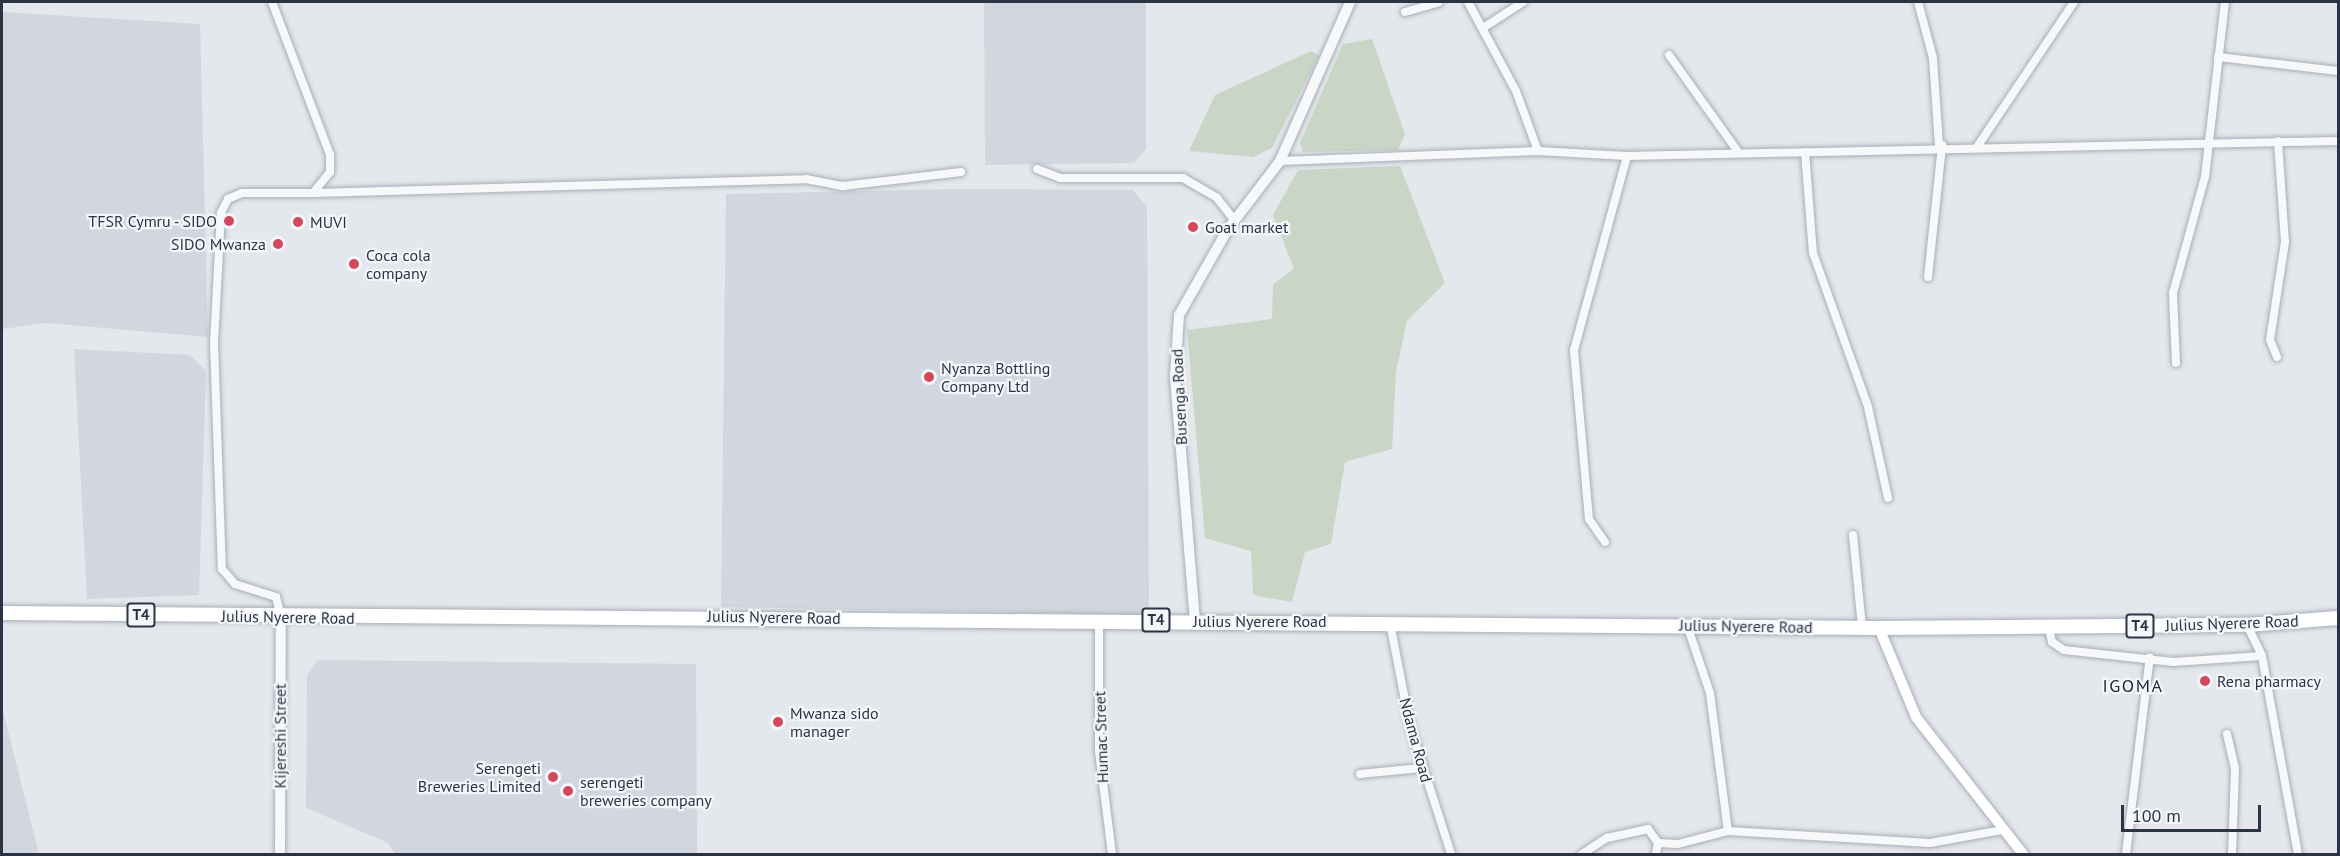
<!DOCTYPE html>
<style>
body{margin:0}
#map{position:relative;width:2340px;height:856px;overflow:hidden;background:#e4e7ec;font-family:"PT Sans",sans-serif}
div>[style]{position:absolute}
.built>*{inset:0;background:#d2d6de}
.green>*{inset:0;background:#c9d6c5}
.roads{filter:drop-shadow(0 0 2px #a9aeb7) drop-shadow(0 0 2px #a9aeb7)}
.minor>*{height:8px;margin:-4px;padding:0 4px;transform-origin:4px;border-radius:4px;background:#f7f8fa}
.tertiary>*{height:10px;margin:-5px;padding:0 5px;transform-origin:5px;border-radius:5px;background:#f7f8fa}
.secondary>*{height:10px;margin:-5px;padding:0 5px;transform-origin:5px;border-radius:5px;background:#fff}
.trunk>*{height:14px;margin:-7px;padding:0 7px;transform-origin:7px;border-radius:7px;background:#fff}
.dots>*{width:16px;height:16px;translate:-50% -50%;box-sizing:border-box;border:3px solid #f4f6f9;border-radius:50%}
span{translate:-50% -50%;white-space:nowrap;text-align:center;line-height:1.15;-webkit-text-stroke:4.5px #f4f6f9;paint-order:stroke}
.shield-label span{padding:2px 4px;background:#f4f6f9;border:2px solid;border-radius:4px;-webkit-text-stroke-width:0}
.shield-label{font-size:15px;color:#2b3445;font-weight:700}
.poi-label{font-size:16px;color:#2b3445}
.right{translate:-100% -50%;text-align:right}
.left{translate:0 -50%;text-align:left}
.street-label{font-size:16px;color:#2b3445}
.neighbourhood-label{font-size:18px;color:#1d2536;letter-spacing:1.5px}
.frame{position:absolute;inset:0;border:3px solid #2b3445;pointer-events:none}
.scale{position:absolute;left:2121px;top:805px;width:140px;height:27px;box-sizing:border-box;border:3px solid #2b3445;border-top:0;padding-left:8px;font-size:18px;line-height:21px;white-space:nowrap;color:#2b3445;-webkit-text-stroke:4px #f4f6f9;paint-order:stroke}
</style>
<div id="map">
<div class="built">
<i style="clip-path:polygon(984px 2px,1146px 2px,1146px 149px,1134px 163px,985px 165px)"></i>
<i style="clip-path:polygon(2px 12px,200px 24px,208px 337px,46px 323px,2px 329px)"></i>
<i style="clip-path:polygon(952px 189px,1133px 190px,1147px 207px,1149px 615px,721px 607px,726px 194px)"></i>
<i style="clip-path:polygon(74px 349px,190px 355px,206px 371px,199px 595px,87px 599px)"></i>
<i style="clip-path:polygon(318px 660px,696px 664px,697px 854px,395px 854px,388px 843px,306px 808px,307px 675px)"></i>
<i style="clip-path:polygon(2px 707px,39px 854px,2px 854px)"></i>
</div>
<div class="green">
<i style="clip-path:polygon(1372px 39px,1405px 134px,1398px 150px,1303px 152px,1300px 143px,1343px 44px)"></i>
<i style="clip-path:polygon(1311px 51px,1319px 56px,1272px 148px,1253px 157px,1189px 151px,1215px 95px)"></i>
<i style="clip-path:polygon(1400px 166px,1445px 283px,1407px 321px,1396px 372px,1392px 449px,1345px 462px,1331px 544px,1305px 552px,1292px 602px,1253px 595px,1251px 551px,1205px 538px,1187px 330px,1272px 319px,1273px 284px,1294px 269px,1273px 215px,1298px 170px)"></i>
</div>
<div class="roads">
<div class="minor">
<i style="left:272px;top:2px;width:164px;rotate:69.2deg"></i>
<i style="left:330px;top:155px;width:17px;rotate:90deg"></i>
<i style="left:330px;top:172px;width:27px;rotate:129deg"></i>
<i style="left:313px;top:193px;width:71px;rotate:180deg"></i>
<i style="left:242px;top:193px;width:15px;rotate:157deg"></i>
<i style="left:228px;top:199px;width:16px;rotate:117deg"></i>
<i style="left:221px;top:213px;width:130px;rotate:93.1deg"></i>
<i style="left:214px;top:343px;width:226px;rotate:88deg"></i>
<i style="left:222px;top:569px;width:20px;rotate:49deg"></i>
<i style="left:235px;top:584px;width:43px;rotate:17.6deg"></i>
<i style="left:276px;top:597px;width:21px;rotate:76deg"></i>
<i style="left:1468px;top:2px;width:101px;rotate:61.7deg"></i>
<i style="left:1516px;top:91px;width:64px;rotate:69.9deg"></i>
<i style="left:1918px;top:2px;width:58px;rotate:75deg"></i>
<i style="left:1933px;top:58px;width:87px;rotate:86.1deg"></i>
<i style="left:1405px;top:12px;width:35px;rotate:-16deg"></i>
<i style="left:1483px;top:28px;width:48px;rotate:-33deg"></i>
<i style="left:1669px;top:55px;width:120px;rotate:54.5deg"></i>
<i style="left:2218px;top:57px;width:121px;rotate:6.7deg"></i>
<i style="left:1977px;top:147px;width:174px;rotate:-56.2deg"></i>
<i style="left:1805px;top:152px;width:101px;rotate:85.5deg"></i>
<i style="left:1813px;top:253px;width:164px;rotate:70.3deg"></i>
<i style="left:1868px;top:407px;width:93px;rotate:77.6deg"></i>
<i style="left:1280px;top:161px;width:258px;rotate:-2.2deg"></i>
<i style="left:1538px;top:151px;width:89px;rotate:3.2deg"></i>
<i style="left:1627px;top:156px;width:711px;rotate:-1.21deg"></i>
<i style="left:1037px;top:169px;width:25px;rotate:21deg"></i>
<i style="left:1060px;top:178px;width:123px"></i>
<i style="left:1183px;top:178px;width:39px;rotate:30deg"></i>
<i style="left:1217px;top:198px;width:28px;rotate:52deg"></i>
<i style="left:314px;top:193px;width:492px;rotate:-1.6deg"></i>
<i style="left:806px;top:179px;width:38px;rotate:11deg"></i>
<i style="left:843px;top:186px;width:119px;rotate:-6.8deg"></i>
<i style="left:1928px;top:277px;width:133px;rotate:-83.9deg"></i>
<i style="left:2277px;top:357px;width:18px;rotate:-112deg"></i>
<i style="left:2270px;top:340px;width:99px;rotate:-81.3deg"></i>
<i style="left:2285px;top:242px;width:101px;rotate:-94deg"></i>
<i style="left:2176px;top:363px;width:70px;rotate:-92.5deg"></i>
<i style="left:2173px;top:293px;width:120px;rotate:-74.6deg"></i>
<i style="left:2205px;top:177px;width:176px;rotate:-83.5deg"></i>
<i style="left:1853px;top:535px;width:92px;rotate:84.4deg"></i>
<i style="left:1605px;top:542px;width:28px;rotate:-125deg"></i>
<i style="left:1589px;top:519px;width:170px;rotate:-95.1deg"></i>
<i style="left:1574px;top:350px;width:201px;rotate:-74.7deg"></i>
<i style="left:1099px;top:620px;width:131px;rotate:90deg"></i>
<i style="left:1099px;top:751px;width:104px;rotate:82.8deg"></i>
<i style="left:1390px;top:623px;width:105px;rotate:79deg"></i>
<i style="left:1410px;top:726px;width:134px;rotate:72.2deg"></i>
<i style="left:1687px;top:625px;width:72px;rotate:71.3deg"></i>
<i style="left:1710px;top:693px;width:139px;rotate:82.6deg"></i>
<i style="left:2247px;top:625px;width:34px;rotate:64deg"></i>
<i style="left:2262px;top:656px;width:201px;rotate:79.7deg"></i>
<i style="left:2049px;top:627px;width:15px;rotate:79deg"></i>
<i style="left:2052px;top:642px;width:14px;rotate:34deg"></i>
<i style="left:2064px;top:650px;width:110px;rotate:6.3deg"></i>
<i style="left:2173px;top:662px;width:89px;rotate:-3.9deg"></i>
<i style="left:2227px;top:734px;width:36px;rotate:77deg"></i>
<i style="left:2235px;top:769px;width:85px;rotate:92deg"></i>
<i style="left:1360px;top:774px;width:61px;rotate:-5.6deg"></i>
<i style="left:1582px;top:854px;width:30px;rotate:-33deg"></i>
<i style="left:1607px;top:838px;width:42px;rotate:-12.4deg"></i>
<i style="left:1648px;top:829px;width:17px;rotate:54deg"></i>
<i style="left:1656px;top:854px;width:11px;rotate:-80deg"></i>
<i style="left:1658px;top:843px;width:20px;rotate:3deg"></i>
<i style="left:1678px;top:844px;width:52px;rotate:-14.6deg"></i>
<i style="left:1728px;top:831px;width:202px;rotate:3.4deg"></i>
<i style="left:1930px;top:843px;width:73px;rotate:-10.2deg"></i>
<i style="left:2126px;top:854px;width:198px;rotate:-83.1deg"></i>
</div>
<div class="tertiary">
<i style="left:1195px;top:621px;width:245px;rotate:-94.7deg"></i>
<i style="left:1175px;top:377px;width:62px;rotate:-86.3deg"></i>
<i style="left:1179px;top:315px;width:99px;rotate:-60.3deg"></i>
<i style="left:1228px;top:229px;width:86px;rotate:-52.6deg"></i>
<i style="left:1280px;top:161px;width:174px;rotate:-66.2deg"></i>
<i style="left:280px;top:854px;width:237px;rotate:-89.8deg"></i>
</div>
<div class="secondary">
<i style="left:1879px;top:628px;width:96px;rotate:67.4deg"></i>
<i style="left:1916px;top:717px;width:174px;rotate:52deg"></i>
</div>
<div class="trunk">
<i style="left:2px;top:613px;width:1877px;rotate:0.46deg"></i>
<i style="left:1879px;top:628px;width:368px;rotate:-0.5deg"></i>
<i style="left:2247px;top:625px;width:91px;rotate:-4.4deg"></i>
</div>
</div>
<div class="dots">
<i style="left:229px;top:221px;background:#d1495b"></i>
<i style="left:298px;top:222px;background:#d1495b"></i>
<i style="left:1193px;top:227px;background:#d1495b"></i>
<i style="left:278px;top:244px;background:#d1495b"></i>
<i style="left:354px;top:264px;background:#d1495b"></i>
<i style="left:929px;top:377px;background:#d1495b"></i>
<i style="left:2205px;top:681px;background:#d1495b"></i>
<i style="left:778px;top:722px;background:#d1495b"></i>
<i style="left:553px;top:777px;background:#d1495b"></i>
<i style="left:568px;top:791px;background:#d1495b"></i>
</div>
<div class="shield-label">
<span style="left:141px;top:615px">T4</span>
<span style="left:1156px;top:620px">T4</span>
<span style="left:2140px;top:626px">T4</span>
</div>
<div class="poi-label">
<span class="right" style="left:217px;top:221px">TFSR Cymru - SIDO</span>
<span class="left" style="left:310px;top:222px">MUVI</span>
<span class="left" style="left:1205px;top:227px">Goat market</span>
<span class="right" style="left:266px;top:244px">SIDO Mwanza</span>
<span class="left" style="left:366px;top:264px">Coca cola<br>company</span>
<span class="left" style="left:941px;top:377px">Nyanza Bottling<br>Company Ltd</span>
<span class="left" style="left:2217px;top:681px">Rena pharmacy</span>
<span class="left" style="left:790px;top:722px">Mwanza sido<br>manager</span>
<span class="right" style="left:541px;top:777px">Serengeti<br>Breweries Limited</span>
<span class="left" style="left:580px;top:791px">serengeti<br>breweries company</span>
</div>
<div class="street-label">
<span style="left:1179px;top:397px;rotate:-93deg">Busenga Road</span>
<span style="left:288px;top:617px;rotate:1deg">Julius Nyerere Road</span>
<span style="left:774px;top:617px;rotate:1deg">Julius Nyerere Road</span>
<span style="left:1260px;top:621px">Julius Nyerere Road</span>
<span style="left:2232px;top:623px;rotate:-2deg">Julius Nyerere Road</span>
<span style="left:1746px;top:626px;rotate:1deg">Julius Nyerere Road</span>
<span style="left:280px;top:736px;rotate:-90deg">Kijereshi Street</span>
<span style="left:1101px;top:737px;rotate:-92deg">Humac Street</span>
<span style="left:1416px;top:740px;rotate:75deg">Ndama Road</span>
</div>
<div class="neighbourhood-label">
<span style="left:2133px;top:686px">IGOMA</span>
</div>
<div class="frame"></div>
<div class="scale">100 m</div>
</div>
